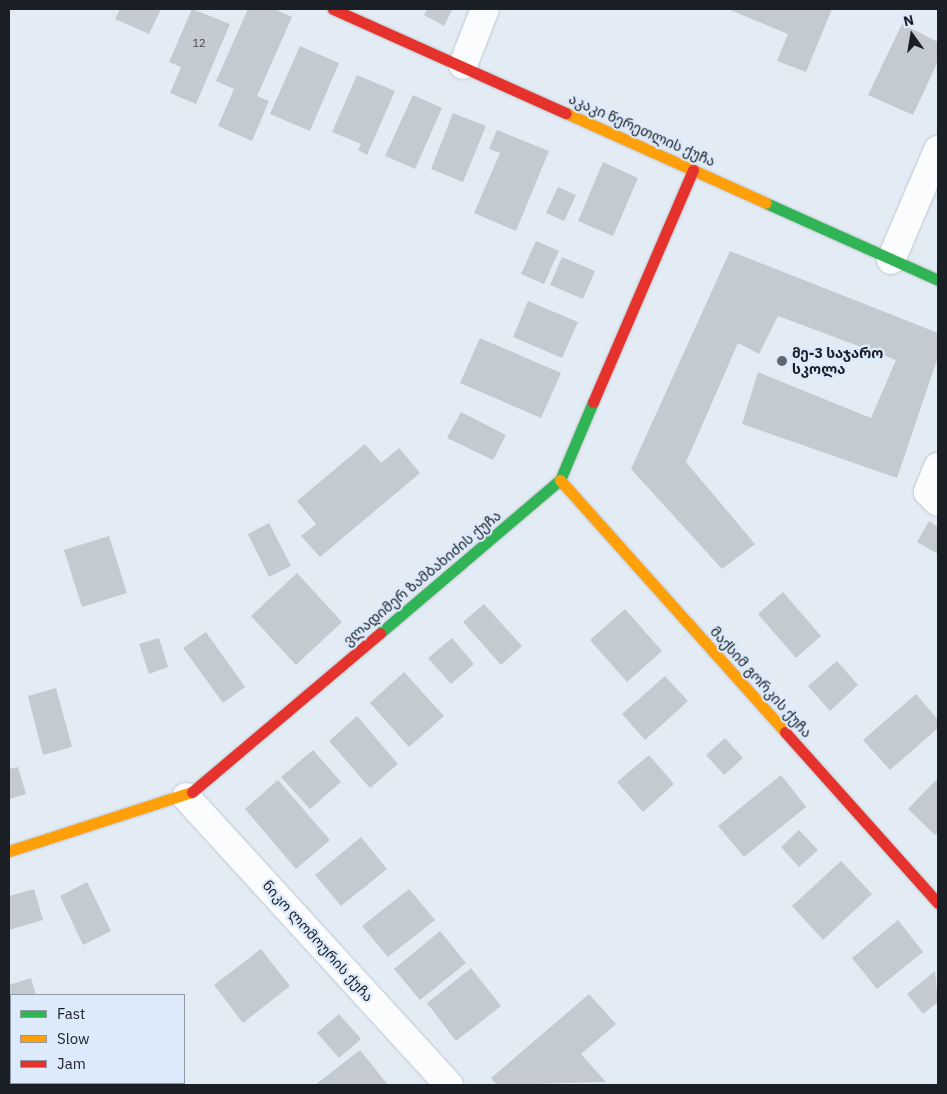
<!DOCTYPE html>
<meta charset="utf-8">
<style>
body{margin:0}
#map{position:relative;width:947px;height:1094px;overflow:hidden;background:#e3ebf4;font-family:"IBM Plex Sans","Noto Sans Georgian",sans-serif}
div>[style]{position:absolute}
.building>*{inset:0;background:#c3cbd1}
.roads{filter:drop-shadow(0 0 1px #c0c6ce) drop-shadow(0 0 1px #c0c6ce)}
.street>*{height:28px;margin:-14px;padding:0 14px;transform-origin:14px;border-radius:14px;background:#fbfcfd}
.fast>*{height:11px;margin:-5.5px;padding:0 5.5px;transform-origin:5.5px;border-radius:5.5px;background:#30b455}
.slow>*{height:11px;margin:-5.5px;padding:0 5.5px;transform-origin:5.5px;border-radius:5.5px;background:#ff9f0a}
.jam>*{height:11px;margin:-5.5px;padding:0 5.5px;transform-origin:5.5px;border-radius:5.5px;background:#e5322d}
.dots>*{width:14px;height:14px;translate:-50% -50%;box-sizing:border-box;border:2px solid #dceafb;border-radius:50%}
span{translate:-50% -50%;white-space:nowrap;text-align:center;line-height:1.15;-webkit-text-stroke:4.5px #dceafb;paint-order:stroke}
.number-label{font-size:11px;color:#444a50}
.number-label span{-webkit-text-stroke-width:0}
.street-label{font-size:14px;color:#1a1f25}
.poi-label{font-size:14px;color:#1a1f25;font-weight:700}
.left{translate:0 -50%;text-align:left}
.frame{position:absolute;inset:0;border:10px solid #1a1f25;pointer-events:none}
.legend{position:absolute;left:10px;top:994px;width:175px;height:90px;box-sizing:border-box;background:#dceafb;border:1px solid #8e99a5;margin:0;padding:6px 9px;list-style:none;font-size:15px;color:#1a1f25}
.legend li{display:flex;align-items:center;gap:10px;height:25px}
.legend b{width:25px;border:1px solid #8e99a5}
.north{position:absolute;left:887px;top:10px;width:50px;height:50px;-webkit-text-stroke:4px #dceafb;paint-order:stroke;rotate:347deg;font-size:14px;font-weight:700;line-height:20px;text-align:center;color:#1a1f25}
.north::after{content:'';display:block;margin:auto;width:18px;height:22px;background:#1a1f25;clip-path:polygon(50% 0,100% 100%,50% 72%,0 100%)}
</style>
<div id="map">
<div class="building">
<i style="clip-path:polygon(120px 9px,161px 9px,149px 34px,115px 19px)"></i>
<i style="clip-path:polygon(192px 9px,230px 24px,196px 104px,170px 93px,181px 67px,169px 62px)"></i>
<i style="clip-path:polygon(248px 9px,274px 9px,292px 17px,257px 96px,269px 101px,252px 141px,218px 126px,234px 89px,216px 81px)"></i>
<i style="clip-path:polygon(427px 9px,449px 9px,452px 10px,444px 26px,424px 15px)"></i>
<i style="clip-path:polygon(728px 9px,832px 9px,806px 72px,777px 61px,788px 34px)"></i>
<i style="clip-path:polygon(902px 24px,938px 42px,938px 61px,913px 115px,868px 95px)"></i>
<i style="clip-path:polygon(300px 46px,339px 63px,310px 131px,270px 114px)"></i>
<i style="clip-path:polygon(357px 75px,395px 91px,367px 155px,358px 150px,361px 144px,332px 132px)"></i>
<i style="clip-path:polygon(413px 95px,442px 108px,415px 169px,385px 156px)"></i>
<i style="clip-path:polygon(453px 113px,486px 126px,463px 182px,431px 169px)"></i>
<i style="clip-path:polygon(497px 130px,549px 151px,516px 231px,474px 213px,500px 153px,489px 149px)"></i>
<i style="clip-path:polygon(603px 162px,638px 178px,613px 236px,578px 221px)"></i>
<i style="clip-path:polygon(558px 187px,576px 195px,564px 221px,546px 213px)"></i>
<i style="clip-path:polygon(536px 241px,559px 251px,544px 284px,521px 274px)"></i>
<i style="clip-path:polygon(730px 251px,938px 333px,938px 357px,897px 478px,742px 424px,758px 372px,871px 418px,896px 360px,778px 316px,759px 354px,738px 343px,686px 462px,755px 544px,722px 569px,631px 469px)"></i>
<i style="clip-path:polygon(562px 257px,595px 271px,583px 299px,550px 285px)"></i>
<i style="clip-path:polygon(528px 301px,578px 322px,562px 358px,513px 337px)"></i>
<i style="clip-path:polygon(480px 338px,561px 373px,541px 418px,460px 383px)"></i>
<i style="clip-path:polygon(461px 412px,506px 435px,493px 460px,447px 438px)"></i>
<i style="clip-path:polygon(365px 444px,381px 463px,399px 448px,420px 473px,320px 557px,301px 536px,316px 524px,297px 501px)"></i>
<i style="clip-path:polygon(929px 521px,938px 527px,938px 554px,917px 542px)"></i>
<i style="clip-path:polygon(269px 523px,291px 566px,269px 577px,248px 534px)"></i>
<i style="clip-path:polygon(109px 536px,127px 593px,82px 607px,64px 550px)"></i>
<i style="clip-path:polygon(297px 573px,342px 622px,296px 665px,251px 616px)"></i>
<i style="clip-path:polygon(783px 592px,821px 636px,796px 658px,758px 614px)"></i>
<i style="clip-path:polygon(484px 604px,522px 646px,501px 665px,463px 622px)"></i>
<i style="clip-path:polygon(625px 609px,662px 651px,627px 682px,590px 640px)"></i>
<i style="clip-path:polygon(206px 632px,245px 687px,223px 703px,183px 648px)"></i>
<i style="clip-path:polygon(159px 638px,168px 667px,149px 674px,139px 644px)"></i>
<i style="clip-path:polygon(452px 638px,474px 664px,451px 684px,428px 658px)"></i>
<i style="clip-path:polygon(837px 661px,858px 685px,830px 711px,808px 686px)"></i>
<i style="clip-path:polygon(404px 672px,444px 716px,409px 747px,370px 703px)"></i>
<i style="clip-path:polygon(665px 676px,688px 701px,645px 740px,622px 714px)"></i>
<i style="clip-path:polygon(56px 688px,72px 747px,43px 755px,28px 696px)"></i>
<i style="clip-path:polygon(916px 694px,938px 720px,938px 728px,890px 770px,863px 740px)"></i>
<i style="clip-path:polygon(357px 716px,398px 764px,370px 788px,329px 741px)"></i>
<i style="clip-path:polygon(725px 738px,743px 758px,724px 775px,706px 755px)"></i>
<i style="clip-path:polygon(313px 750px,341px 782px,310px 809px,281px 777px)"></i>
<i style="clip-path:polygon(649px 755px,674px 784px,643px 812px,617px 782px)"></i>
<i style="clip-path:polygon(18px 767px,26px 794px,9px 799px,9px 769px)"></i>
<i style="clip-path:polygon(781px 775px,806px 807px,744px 857px,718px 826px)"></i>
<i style="clip-path:polygon(938px 778px,938px 832px,935px 835px,908px 809px)"></i>
<i style="clip-path:polygon(278px 780px,330px 840px,296px 869px,245px 809px)"></i>
<i style="clip-path:polygon(799px 830px,818px 850px,799px 867px,781px 847px)"></i>
<i style="clip-path:polygon(361px 837px,387px 869px,341px 906px,315px 875px)"></i>
<i style="clip-path:polygon(841px 861px,872px 894px,823px 940px,792px 906px)"></i>
<i style="clip-path:polygon(87px 882px,111px 931px,83px 945px,60px 896px)"></i>
<i style="clip-path:polygon(34px 889px,43px 920px,9px 930px,9px 896px)"></i>
<i style="clip-path:polygon(409px 889px,435px 920px,388px 957px,362px 926px)"></i>
<i style="clip-path:polygon(898px 920px,923px 952px,877px 989px,852px 958px)"></i>
<i style="clip-path:polygon(440px 931px,466px 963px,420px 1000px,394px 969px)"></i>
<i style="clip-path:polygon(261px 949px,290px 986px,243px 1023px,214px 985px)"></i>
<i style="clip-path:polygon(471px 968px,501px 1006px,456px 1041px,427px 1003px)"></i>
<i style="clip-path:polygon(935px 971px,938px 1002px,923px 1014px,907px 994px)"></i>
<i style="clip-path:polygon(31px 978px,36px 995px,11px 995px,9px 1035px,9px 985px)"></i>
<i style="clip-path:polygon(589px 994px,616px 1024px,581px 1054px,606px 1082px,497px 1085px,491px 1078px)"></i>
<i style="clip-path:polygon(339px 1014px,361px 1039px,339px 1058px,317px 1033px)"></i>
<i style="clip-path:polygon(360px 1050px,388px 1085px,315px 1085px)"></i>
<i style="clip-path:polygon(9px 1052px,11px 1052px,9px 1082px)"></i>
</div>
<div class="roads">
<div class="street">
<i style="left:463px;top:65px;width:60px;rotate:-68.6deg"></i>
<i style="left:891px;top:260px;width:120px;rotate:-66.9deg"></i>
<i style="left:938px;top:467px;width:27px;rotate:112deg"></i>
<i style="left:928px;top:492px;width:14px;rotate:45deg"></i>
<i style="left:186px;top:797px;width:390px;rotate:47.6deg"></i>
</div>
<div class="fast">
<i style="left:766px;top:203px;width:188px;rotate:24.1deg"></i>
<i style="left:380px;top:633px;width:236px;rotate:-40.4deg"></i>
<i style="left:560px;top:480px;width:85px;rotate:-67.1deg"></i>
</div>
<div class="slow">
<i style="left:566px;top:113px;width:219px;rotate:24.2deg"></i>
<i style="left:560px;top:480px;width:338px;rotate:48.2deg"></i>
<i style="left:9px;top:851px;width:192px;rotate:-17.9deg"></i>
</div>
<div class="jam">
<i style="left:333px;top:9px;width:255px;rotate:24.1deg"></i>
<i style="left:593px;top:402px;width:253px;rotate:-66.7deg"></i>
<i style="left:785px;top:732px;width:229px;rotate:48.2deg"></i>
<i style="left:192px;top:792px;width:246px;rotate:-40.2deg"></i>
</div>
</div>
<div class="dots">
<i style="left:782px;top:361px;background:#60666d"></i>
</div>
<div class="number-label">
<span style="left:199px;top:43px">12</span>
</div>
<div class="street-label">
<span style="left:642px;top:130px;rotate:24deg">აკაკი წერეთლის ქუჩა</span>
<span style="left:422px;top:578px;rotate:-40deg">ვლადიმერ ზამბახიძის ქუჩა</span>
<span style="left:761px;top:682px;rotate:48deg">მაქსიმ გორკის ქუჩა</span>
<span style="left:318px;top:941px;rotate:48deg">ნიკო ლომოურის ქუჩა</span>
</div>
<div class="poi-label">
<span class="left" style="left:792px;top:361px">მე-3 საჯარო<br>სკოლა</span>
</div>
<div class="frame"></div>
<ul class="legend">
<li><b style="height:6px;background:#30b455"></b>Fast</li>
<li><b style="height:6px;background:#ff9f0a"></b>Slow</li>
<li><b style="height:6px;background:#e5322d"></b>Jam</li>
</ul>
<div class="north">N</div>
</div>
